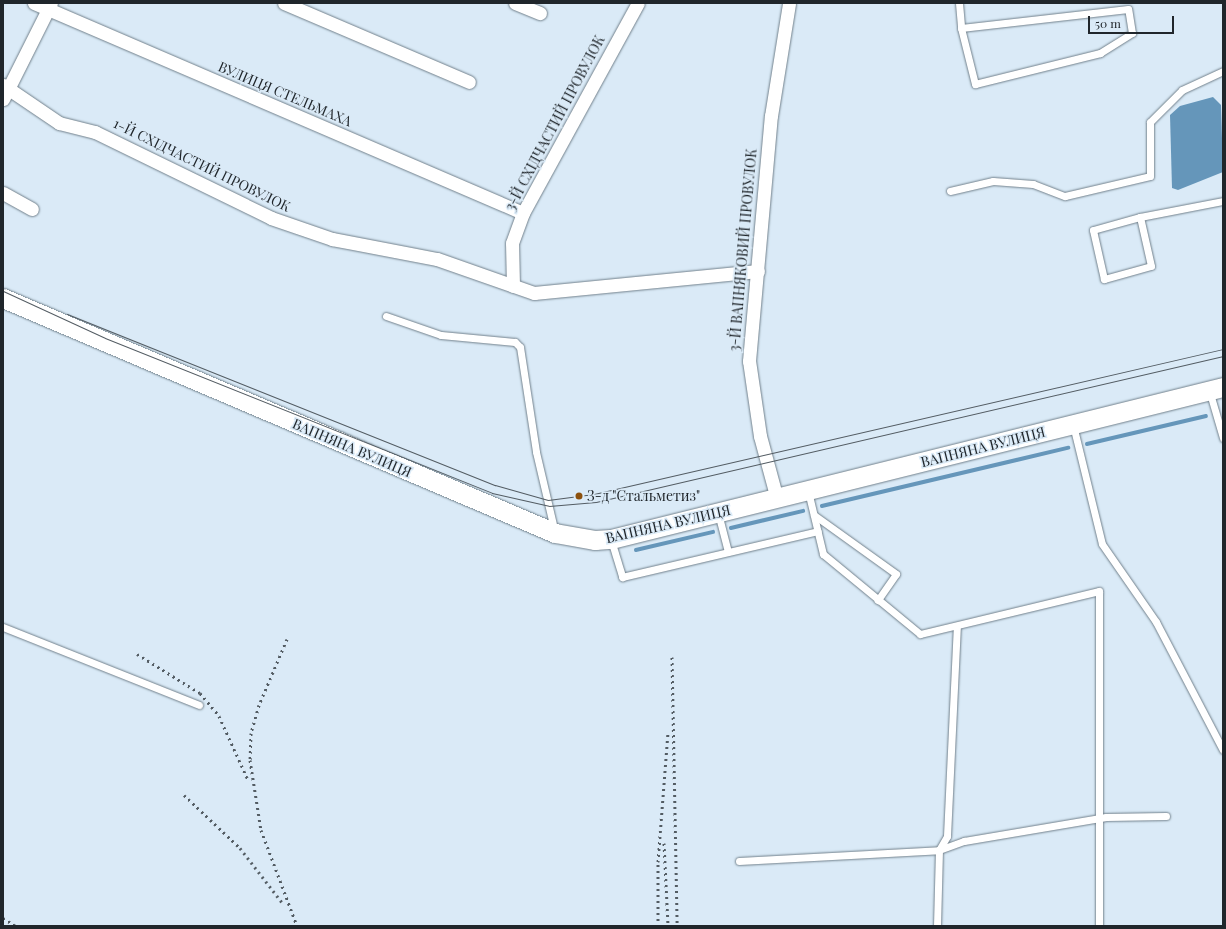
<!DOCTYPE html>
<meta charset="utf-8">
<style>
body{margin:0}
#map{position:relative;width:1226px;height:929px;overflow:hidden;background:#daeaf7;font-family:"Playfair Display",serif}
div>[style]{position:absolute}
.water>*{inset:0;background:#6596ba}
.stream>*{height:3.5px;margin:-1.75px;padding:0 1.75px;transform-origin:1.75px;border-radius:1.75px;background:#6596ba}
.roads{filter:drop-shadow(0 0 1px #71808b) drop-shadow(0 0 1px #71808b)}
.lane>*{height:7px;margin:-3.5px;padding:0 3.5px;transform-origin:3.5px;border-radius:3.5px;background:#fff}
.street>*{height:13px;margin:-6.5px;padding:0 6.5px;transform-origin:6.5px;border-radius:6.5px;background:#fff}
.secondary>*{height:19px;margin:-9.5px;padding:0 9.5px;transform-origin:9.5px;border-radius:9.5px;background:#fff}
.tram>*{height:1px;margin:-0.5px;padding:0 0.5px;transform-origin:0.5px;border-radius:0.5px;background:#535c63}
.rail>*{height:3px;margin-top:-1.5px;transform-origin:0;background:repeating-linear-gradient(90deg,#535c63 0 2px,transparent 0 6px)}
.dots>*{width:11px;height:11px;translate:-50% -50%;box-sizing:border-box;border:2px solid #daeaf7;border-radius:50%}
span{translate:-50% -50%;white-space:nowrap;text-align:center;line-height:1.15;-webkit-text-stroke:3px #daeaf7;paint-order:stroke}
.street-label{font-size:14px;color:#20262b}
.poi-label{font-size:14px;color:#20262b}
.left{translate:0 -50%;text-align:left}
.frame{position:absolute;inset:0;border:4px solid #20262b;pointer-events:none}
.scale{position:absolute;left:1088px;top:16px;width:86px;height:18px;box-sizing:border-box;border:2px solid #20262b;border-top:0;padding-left:5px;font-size:12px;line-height:14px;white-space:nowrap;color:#20262b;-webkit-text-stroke:3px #daeaf7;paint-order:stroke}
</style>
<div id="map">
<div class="water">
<i style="clip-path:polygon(1213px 97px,1221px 105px,1223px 172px,1178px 190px,1172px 188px,1170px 115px,1180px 106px)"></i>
</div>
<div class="stream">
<i style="left:1087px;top:444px;width:122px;rotate:-13.2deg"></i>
<i style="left:822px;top:506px;width:253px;rotate:-13.3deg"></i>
<i style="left:731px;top:528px;width:74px;rotate:-13.3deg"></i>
<i style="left:636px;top:550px;width:79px;rotate:-13.2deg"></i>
</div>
<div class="roads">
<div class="lane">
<i style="left:959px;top:3px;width:25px;rotate:85deg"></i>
<i style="left:961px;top:28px;width:58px;rotate:76deg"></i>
<i style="left:975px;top:84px;width:129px;rotate:-13.9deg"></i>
<i style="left:1100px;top:53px;width:38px;rotate:-32deg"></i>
<i style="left:1132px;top:33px;width:24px;rotate:-99deg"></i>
<i style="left:1128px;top:9px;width:168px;rotate:173.5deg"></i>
<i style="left:950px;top:191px;width:44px;rotate:-13.1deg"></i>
<i style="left:993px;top:181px;width:40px;rotate:4.3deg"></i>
<i style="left:1033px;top:184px;width:34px;rotate:21deg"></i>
<i style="left:1065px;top:196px;width:87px;rotate:-13.2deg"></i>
<i style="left:1150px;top:176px;width:54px;rotate:-90deg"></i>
<i style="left:1150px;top:122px;width:45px;rotate:-45deg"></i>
<i style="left:1182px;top:90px;width:45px;rotate:-24.9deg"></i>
<i style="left:1140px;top:217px;width:50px;rotate:77.3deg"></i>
<i style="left:1151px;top:266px;width:49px;rotate:164.5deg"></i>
<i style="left:1104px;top:279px;width:50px;rotate:-102.7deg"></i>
<i style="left:1093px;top:230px;width:49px;rotate:-15.5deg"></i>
<i style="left:1140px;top:217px;width:85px;rotate:-10.9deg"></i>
<i style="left:386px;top:316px;width:58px;rotate:19.1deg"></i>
<i style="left:441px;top:335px;width:74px;rotate:5.4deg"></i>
<i style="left:515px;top:342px;width:7px;rotate:45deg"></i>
<i style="left:520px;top:347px;width:106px;rotate:81.3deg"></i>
<i style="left:536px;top:452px;width:79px;rotate:76.8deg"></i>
<i style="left:1209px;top:390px;width:50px;rotate:73.7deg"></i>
<i style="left:1073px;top:425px;width:122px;rotate:76.3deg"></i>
<i style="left:1102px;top:544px;width:95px;rotate:55.3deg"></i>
<i style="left:1156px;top:622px;width:144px;rotate:62.4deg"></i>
<i style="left:808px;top:491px;width:65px;rotate:76.6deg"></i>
<i style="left:823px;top:554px;width:126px;rotate:39.5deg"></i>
<i style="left:920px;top:634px;width:184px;rotate:-13.5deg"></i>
<i style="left:1099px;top:591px;width:335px;rotate:90deg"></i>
<i style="left:718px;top:513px;width:40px;rotate:75.6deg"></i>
<i style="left:814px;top:515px;width:101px;rotate:35.7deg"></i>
<i style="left:896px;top:574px;width:32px;rotate:125deg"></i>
<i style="left:611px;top:540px;width:39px;rotate:73deg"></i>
<i style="left:622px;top:577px;width:201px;rotate:-13.2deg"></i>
<i style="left:3px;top:627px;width:211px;rotate:21.7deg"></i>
<i style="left:739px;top:861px;width:200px;rotate:-3.1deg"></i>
<i style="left:939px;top:850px;width:27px;rotate:-20deg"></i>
<i style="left:964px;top:841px;width:144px;rotate:-9.6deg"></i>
<i style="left:1106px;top:817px;width:60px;rotate:-1deg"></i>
<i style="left:937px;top:926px;width:76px;rotate:-88.5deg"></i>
<i style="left:939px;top:850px;width:16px;rotate:-60deg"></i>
<i style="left:947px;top:836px;width:210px;rotate:-87.3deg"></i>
</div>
<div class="street">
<i style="left:34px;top:3px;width:532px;rotate:23.24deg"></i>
<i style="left:284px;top:3px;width:201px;rotate:23.1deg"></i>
<i style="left:515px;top:3px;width:27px;rotate:22deg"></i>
<i style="left:3px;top:85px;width:68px;rotate:34.2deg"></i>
<i style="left:59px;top:123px;width:37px;rotate:14deg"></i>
<i style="left:95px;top:132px;width:196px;rotate:26deg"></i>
<i style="left:271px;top:218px;width:65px;rotate:19deg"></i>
<i style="left:332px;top:239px;width:107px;rotate:10.8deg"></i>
<i style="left:437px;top:259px;width:103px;rotate:19.3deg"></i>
<i style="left:534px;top:293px;width:225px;rotate:-5.6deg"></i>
<i style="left:3px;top:99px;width:107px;rotate:-63.4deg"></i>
<i style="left:3px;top:193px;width:33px;rotate:29deg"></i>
<i style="left:513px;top:286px;width:43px;rotate:-91.3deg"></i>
<i style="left:512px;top:243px;width:32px;rotate:-70deg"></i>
<i style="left:523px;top:213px;width:239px;rotate:-61.3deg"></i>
<i style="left:777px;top:499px;width:65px;rotate:-105.1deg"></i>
<i style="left:760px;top:436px;width:76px;rotate:-98.3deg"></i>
<i style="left:749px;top:361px;width:246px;rotate:-84.9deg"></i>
<i style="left:771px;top:116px;width:114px;rotate:-80.9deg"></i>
</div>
<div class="secondary">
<i style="left:3px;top:298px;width:600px;rotate:23.06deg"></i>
<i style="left:555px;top:533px;width:41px;rotate:9.9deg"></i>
<i style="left:595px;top:540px;width:16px;rotate:-4deg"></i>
<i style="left:611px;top:539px;width:631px;rotate:-13.95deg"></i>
</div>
</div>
<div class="tram">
<i style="left:3px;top:291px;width:112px;rotate:24.7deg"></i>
<i style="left:105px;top:338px;width:417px;rotate:21.8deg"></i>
<i style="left:492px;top:493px;width:58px;rotate:12.8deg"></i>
<i style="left:549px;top:506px;width:47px;rotate:-4.9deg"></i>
<i style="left:596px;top:502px;width:644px;rotate:-13.11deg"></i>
<i style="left:67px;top:314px;width:461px;rotate:21.8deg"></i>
<i style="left:495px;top:485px;width:55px;rotate:15.8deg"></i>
<i style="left:548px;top:500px;width:46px;rotate:-7.4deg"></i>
<i style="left:594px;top:494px;width:645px;rotate:-12.98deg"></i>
</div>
<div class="rail">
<i style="left:287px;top:639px;width:72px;rotate:113deg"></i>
<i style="left:259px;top:705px;width:29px;rotate:106deg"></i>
<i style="left:251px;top:733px;width:27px;rotate:92deg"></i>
<i style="left:250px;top:760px;width:71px;rotate:81.1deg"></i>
<i style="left:261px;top:830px;width:103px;rotate:69.4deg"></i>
<i style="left:137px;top:654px;width:74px;rotate:31.8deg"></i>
<i style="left:200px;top:693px;width:30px;rotate:50deg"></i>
<i style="left:219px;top:716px;width:70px;rotate:65.6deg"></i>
<i style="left:672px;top:657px;width:269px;rotate:88.9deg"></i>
<i style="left:184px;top:795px;width:77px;rotate:43.4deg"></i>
<i style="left:240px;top:848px;width:72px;rotate:52.3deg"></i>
<i style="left:664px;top:843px;width:83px;rotate:87.2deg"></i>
<i style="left:3px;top:918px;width:15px;rotate:32deg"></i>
<i style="left:658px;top:926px;width:64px;rotate:-90deg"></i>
<i style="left:658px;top:862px;width:130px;rotate:-85.6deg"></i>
</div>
<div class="dots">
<i style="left:579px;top:496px;background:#8b500d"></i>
</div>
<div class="street-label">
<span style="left:285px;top:94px;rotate:23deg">ВУЛИЦЯ СТЕЛЬМАХА</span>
<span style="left:555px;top:123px;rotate:-62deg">3-Й СХІДЧАСТИЙ ПРОВУЛОК</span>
<span style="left:202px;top:165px;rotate:26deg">1-Й СХІДЧАСТИЙ ПРОВУЛОК</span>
<span style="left:743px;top:250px;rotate:-85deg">3-Й ВАПНЯКОВИЙ ПРОВУЛОК</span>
<span style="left:983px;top:447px;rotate:-14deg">ВАПНЯНА ВУЛИЦЯ</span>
<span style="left:352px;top:448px;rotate:23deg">ВАПНЯНА ВУЛИЦЯ</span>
<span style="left:668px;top:524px;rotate:-13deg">ВАПНЯНА ВУЛИЦЯ</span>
</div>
<div class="poi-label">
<span class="left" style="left:587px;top:496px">З-д "Стальметиз"</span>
</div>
<div class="frame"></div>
<div class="scale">50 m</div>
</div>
